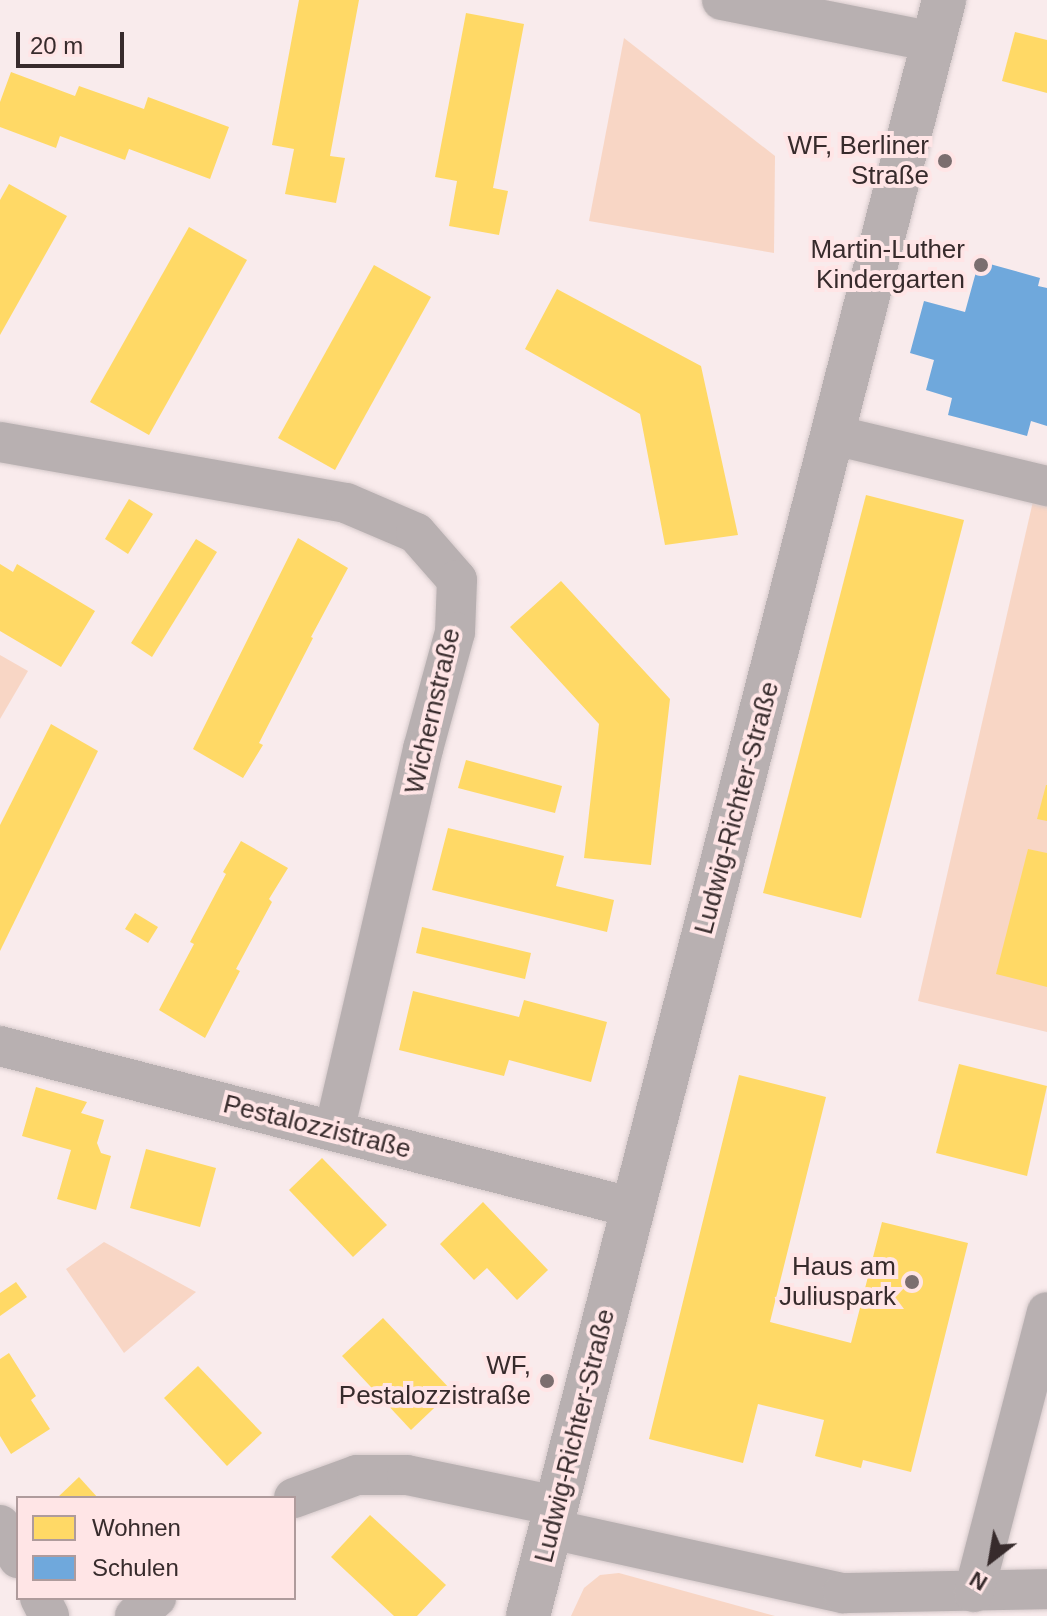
<!DOCTYPE html>
<meta charset="utf-8">
<style>
body{margin:0}
#map{position:relative;width:1047px;height:1616px;overflow:hidden;background:#f9ebec;font-family:Helvetica,sans-serif}
div>[style]{position:absolute}
.green>*{inset:0;background:#f8d6c5}
.homes>*{inset:0;background:#ffd966}
.schools>*{inset:0;background:#6fa8dc}
.roads{filter:drop-shadow(0 0 2px #d5c9ca) drop-shadow(0 0 2px #d5c9ca)}
.minor>*{height:40px;margin:-20px;padding:0 20px;transform-origin:20px;border-radius:20px;background:#b8b0b1}
.tertiary>*{height:44px;margin:-22px;padding:0 22px;transform-origin:22px;border-radius:22px;background:#b8b0b1}
.dots>*{width:22px;height:22px;translate:-50% -50%;box-sizing:border-box;border:4px solid #ffe5e6;border-radius:50%}
span{translate:-50% -50%;white-space:nowrap;text-align:center;line-height:1.15;-webkit-text-stroke:8px #ffe5e6;paint-order:stroke}
.poi-label{font-size:26px;color:#372b2c}
.right{translate:-100% -50%;text-align:right}
.street-label{font-size:26px;color:#372b2c}
.legend{position:absolute;left:16px;top:1496px;width:280px;height:104px;box-sizing:border-box;background:#ffe5e6;border:2px solid #af9b9c;margin:0;padding:10px 14px;list-style:none;font-size:24px;color:#372b2c}
.legend li{display:flex;align-items:center;gap:16px;height:40px}
.legend b{width:40px;border:2px solid #af9b9c}
.north{position:absolute;left:951px;top:1520px;width:80px;height:80px;-webkit-text-stroke:6px #ffe5e6;paint-order:stroke;rotate:211deg;font-size:22px;font-weight:700;line-height:32px;text-align:center;color:#372b2c}
.north::after{content:'';display:block;margin:auto;width:28px;height:36px;background:#372b2c;clip-path:polygon(50% 0,100% 100%,50% 72%,0 100%)}
.scale{position:absolute;left:16px;top:32px;width:108px;height:36px;box-sizing:border-box;border:4px solid #372b2c;border-top:0;padding-left:10px;font-size:24px;line-height:28px;white-space:nowrap;color:#372b2c;-webkit-text-stroke:6px #ffe5e6;paint-order:stroke}
</style>
<div id="map">
<div class="green">
<i style="clip-path:polygon(624px 38px,775px 156px,774px 253px,589px 221px)"></i>
<i style="clip-path:polygon(1037px 484px,1047px 486px,1047px 1032px,918px 1001px)"></i>
<i style="clip-path:polygon(0 655px,28px 671px,0 719px)"></i>
<i style="clip-path:polygon(104px 1242px,196px 1292px,124px 1353px,66px 1269px)"></i>
<i style="clip-path:polygon(619px 1573px,775px 1616px,571px 1616px,584px 1588px,600px 1575px)"></i>
</div>
<div class="homes">
<i style="clip-path:polygon(299px 0,359px 0,330px 156px,345px 158px,336px 203px,285px 194px,294px 149px,272px 145px)"></i>
<i style="clip-path:polygon(466px 13px,524px 24px,493px 188px,508px 191px,499px 235px,449px 226px,457px 181px,435px 177px)"></i>
<i style="clip-path:polygon(1015px 32px,1047px 40px,1047px 93px,1002px 81px)"></i>
<i style="clip-path:polygon(11px 72px,75px 96px,79px 86px,144px 109px,148px 97px,229px 127px,210px 179px,129px 149px,125px 160px,60px 136px,56px 148px,0 127px,0 102px)"></i>
<i style="clip-path:polygon(9px 184px,67px 216px,0 335px,0 200px)"></i>
<i style="clip-path:polygon(189px 227px,247px 260px,149px 435px,90px 402px)"></i>
<i style="clip-path:polygon(374px 265px,431px 297px,335px 470px,278px 438px)"></i>
<i style="clip-path:polygon(557px 289px,701px 366px,738px 535px,665px 545px,640px 414px,525px 349px)"></i>
<i style="clip-path:polygon(866px 495px,964px 520px,861px 918px,763px 893px)"></i>
<i style="clip-path:polygon(129px 499px,153px 514px,128px 554px,105px 539px)"></i>
<i style="clip-path:polygon(298px 538px,348px 568px,311px 637px,313px 638px,259px 743px,263px 745px,243px 778px,193px 749px)"></i>
<i style="clip-path:polygon(196px 539px,217px 552px,152px 657px,131px 643px)"></i>
<i style="clip-path:polygon(0 564px,13px 572px,17px 564px,95px 611px,61px 667px,0 631px)"></i>
<i style="clip-path:polygon(561px 581px,670px 699px,651px 865px,584px 858px,599px 724px,510px 627px)"></i>
<i style="clip-path:polygon(51px 724px,98px 751px,0 951px,0 825px)"></i>
<i style="clip-path:polygon(466px 760px,562px 786px,555px 813px,458px 788px)"></i>
<i style="clip-path:polygon(1046px 785px,1047px 785px,1047px 821px,1037px 819px)"></i>
<i style="clip-path:polygon(448px 828px,564px 856px,556px 886px,614px 900px,607px 932px,432px 890px)"></i>
<i style="clip-path:polygon(241px 841px,288px 868px,269px 899px,272px 902px,236px 969px,240px 971px,205px 1038px,159px 1010px,194px 944px,190px 942px,226px 874px,223px 872px)"></i>
<i style="clip-path:polygon(1028px 849px,1047px 853px,1047px 987px,996px 974px)"></i>
<i style="clip-path:polygon(135px 913px,158px 927px,148px 943px,125px 929px)"></i>
<i style="clip-path:polygon(422px 927px,531px 953px,525px 979px,416px 953px)"></i>
<i style="clip-path:polygon(413px 991px,519px 1017px,524px 1000px,607px 1022px,591px 1082px,509px 1060px,504px 1076px,399px 1050px)"></i>
<i style="clip-path:polygon(959px 1064px,1047px 1086px,1027px 1176px,936px 1153px)"></i>
<i style="clip-path:polygon(739px 1075px,826px 1097px,770px 1322px,851px 1343px,882px 1222px,968px 1243px,911px 1472px,863px 1460px,861px 1468px,815px 1456px,824px 1420px,758px 1404px,743px 1463px,649px 1439px)"></i>
<i style="clip-path:polygon(36px 1087px,87px 1102px,81px 1113px,104px 1120px,97px 1143px,101px 1153px,111px 1156px,96px 1210px,57px 1199px,71px 1150px,22px 1136px)"></i>
<i style="clip-path:polygon(146px 1149px,216px 1168px,200px 1227px,130px 1208px)"></i>
<i style="clip-path:polygon(322px 1158px,387px 1225px,353px 1257px,289px 1190px)"></i>
<i style="clip-path:polygon(483px 1202px,548px 1270px,517px 1300px,487px 1268px,474px 1280px,440px 1244px)"></i>
<i style="clip-path:polygon(16px 1282px,27px 1297px,0 1316px,0 1293px)"></i>
<i style="clip-path:polygon(383px 1318px,452px 1391px,411px 1430px,342px 1356px)"></i>
<i style="clip-path:polygon(9px 1353px,36px 1396px,31px 1400px,50px 1429px,11px 1454px,0 1436px,0 1359px)"></i>
<i style="clip-path:polygon(198px 1366px,262px 1433px,227px 1466px,164px 1398px)"></i>
<i style="clip-path:polygon(79px 1477px,98px 1498px,57px 1498px)"></i>
<i style="clip-path:polygon(370px 1515px,446px 1585px,417px 1616px,394px 1616px,331px 1557px)"></i>
</div>
<div class="schools">
<i style="clip-path:polygon(979px 261px,1040px 278px,1038px 286px,1047px 288px,1047px 426px,1031px 421px,1027px 436px,948px 415px,952px 398px,926px 390px,934px 360px,910px 353px,924px 301px,965px 312px)"></i>
</div>
<div class="roads">
<div class="minor">
<i style="left:722px;top:0;width:216px;rotate:11.2deg"></i>
<i style="left:834px;top:435px;width:219px;rotate:13.5deg"></i>
<i style="left:0;top:442px;width:351px;rotate:10deg"></i>
<i style="left:346px;top:503px;width:76px;rotate:23.2deg"></i>
<i style="left:416px;top:533px;width:62px;rotate:48.9deg"></i>
<i style="left:457px;top:580px;width:52px;rotate:92.2deg"></i>
<i style="left:455px;top:632px;width:121px;rotate:105.3deg"></i>
<i style="left:423px;top:749px;width:391px;rotate:103.1deg"></i>
<i style="left:0;top:1046px;width:654px;rotate:14.33deg"></i>
<i style="left:294px;top:1498px;width:67px;rotate:-20.1deg"></i>
<i style="left:357px;top:1475px;width:50px"></i>
<i style="left:407px;top:1475px;width:153px;rotate:11.7deg"></i>
<i style="left:0;top:1525px;width:38px;rotate:61deg"></i>
<i style="left:551px;top:1529px;width:299px;rotate:12.4deg"></i>
<i style="left:843px;top:1593px;width:204px;rotate:-1.1deg"></i>
<i style="left:974px;top:1592px;width:289px;rotate:-75.4deg"></i>
<i style="left:40px;top:1598px;width:20px;rotate:63deg"></i>
<i style="left:135px;top:1616px;width:28px;rotate:-41deg"></i>
</div>
<div class="tertiary">
<i style="left:528px;top:1616px;width:1669px;rotate:-75.56deg"></i>
</div>
</div>
<div class="dots">
<i style="left:945px;top:161px;background:#7b6e6f"></i>
<i style="left:981px;top:265px;background:#7b6e6f"></i>
<i style="left:912px;top:1282px;background:#7b6e6f"></i>
<i style="left:547px;top:1381px;background:#7b6e6f"></i>
</div>
<div class="poi-label">
<span class="right" style="left:929px;top:161px">WF, Berliner<br>Straße</span>
<span class="right" style="left:965px;top:265px">Martin-Luther<br>Kindergarten</span>
<span class="right" style="left:896px;top:1282px">Haus am<br>Juliuspark</span>
<span class="right" style="left:531px;top:1381px">WF,<br>Pestalozzistraße</span>
</div>
<div class="street-label">
<span style="left:433px;top:711px;rotate:-77deg">Wichernstraße</span>
<span style="left:737px;top:808px;rotate:-75deg">Ludwig-Richter-Straße</span>
<span style="left:317px;top:1127px;rotate:14deg">Pestalozzistraße</span>
<span style="left:575px;top:1436px;rotate:-76deg">Ludwig-Richter-Straße</span>
</div>
<ul class="legend">
<li><b style="height:22px;background:#ffd966"></b>Wohnen</li>
<li><b style="height:22px;background:#6fa8dc"></b>Schulen</li>
</ul>
<div class="north">N</div>
<div class="scale">20 m</div>
</div>
